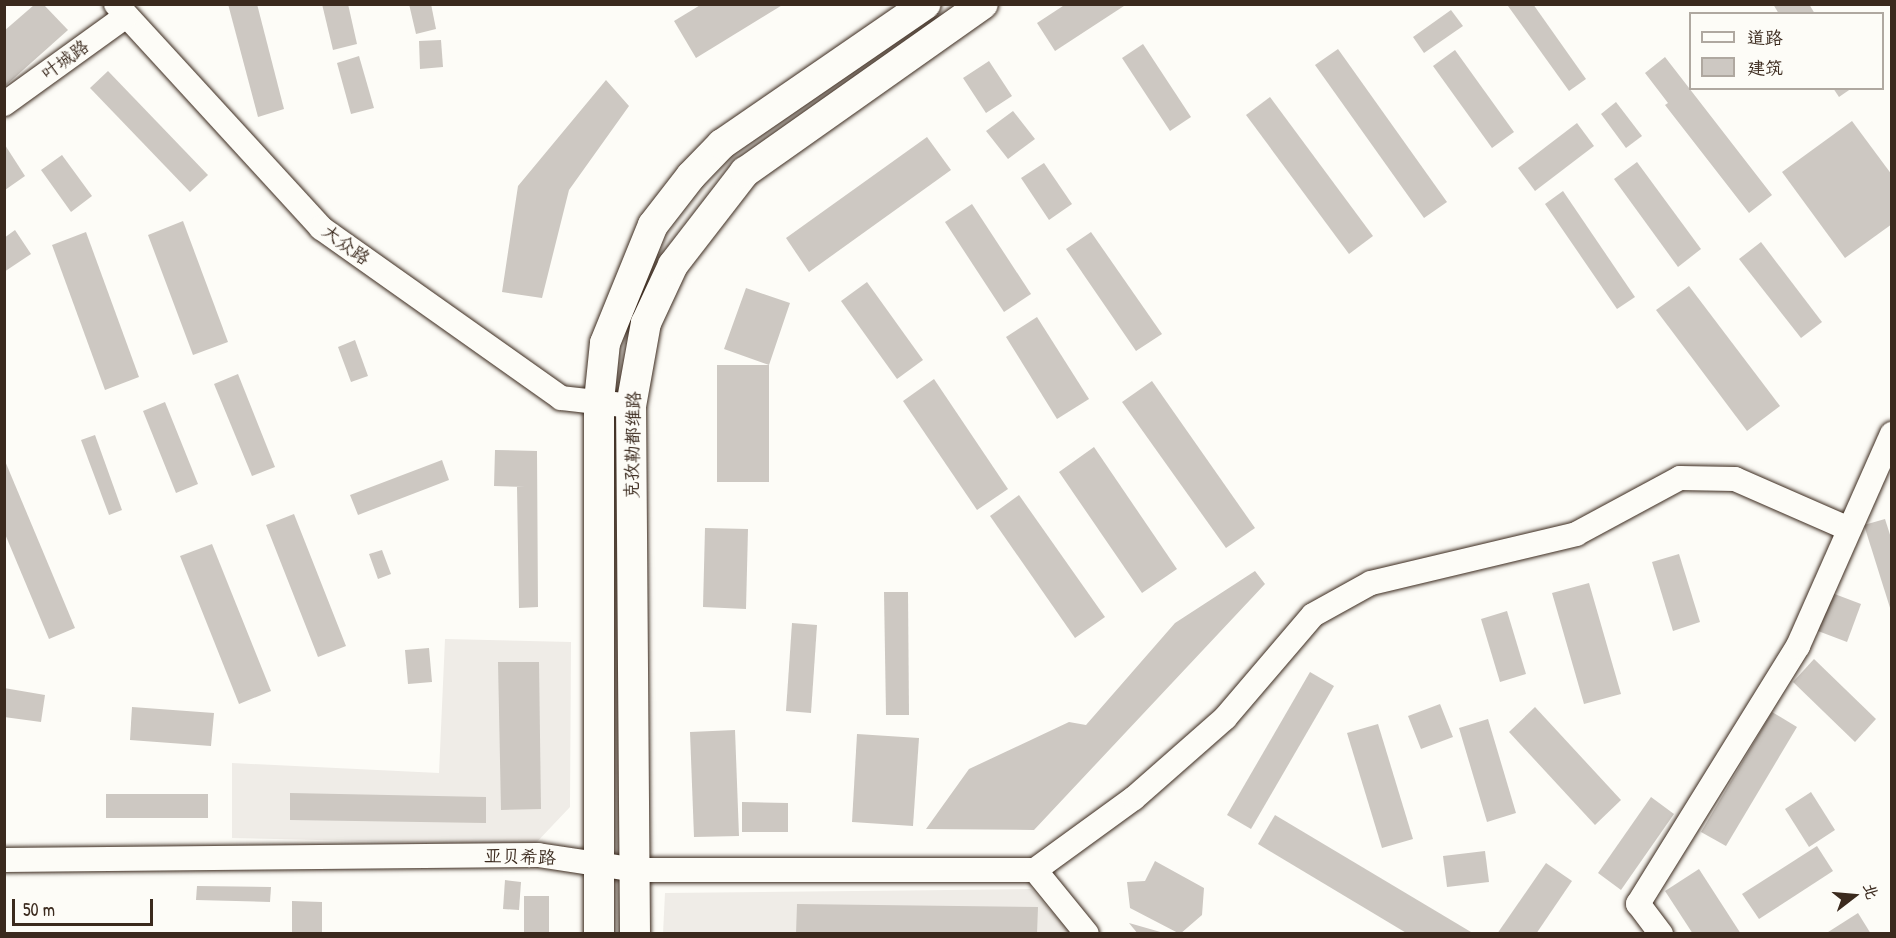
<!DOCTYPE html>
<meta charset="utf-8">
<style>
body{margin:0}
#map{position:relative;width:1896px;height:938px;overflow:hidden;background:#fdfcf7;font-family:"Patrick Hand","LXGW WenKai TC",sans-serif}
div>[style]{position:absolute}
.built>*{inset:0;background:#efece7}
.building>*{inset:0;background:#cdc8c2}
.roads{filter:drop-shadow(0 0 2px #3b2a1e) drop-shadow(0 0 2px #3b2a1e)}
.minor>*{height:24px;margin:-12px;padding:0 12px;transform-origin:12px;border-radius:12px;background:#fdfcf7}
.major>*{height:30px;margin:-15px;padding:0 15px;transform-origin:15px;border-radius:15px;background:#fdfcf7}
span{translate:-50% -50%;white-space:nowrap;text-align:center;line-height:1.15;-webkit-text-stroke:4.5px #fdfcf7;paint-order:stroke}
.street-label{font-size:18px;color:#3b2a1e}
.frame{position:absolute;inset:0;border:6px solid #3b2a1e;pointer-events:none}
.legend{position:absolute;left:1689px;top:12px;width:195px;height:78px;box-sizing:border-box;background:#fdfcf7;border:2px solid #afa8a0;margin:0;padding:8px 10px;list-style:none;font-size:18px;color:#3b2a1e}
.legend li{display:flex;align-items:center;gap:12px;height:30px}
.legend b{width:30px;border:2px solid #afa8a0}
.north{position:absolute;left:1824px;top:866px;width:60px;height:60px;-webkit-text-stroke:4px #fdfcf7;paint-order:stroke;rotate:74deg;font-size:16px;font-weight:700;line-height:24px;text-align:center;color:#3b2a1e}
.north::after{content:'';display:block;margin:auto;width:21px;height:27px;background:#3b2a1e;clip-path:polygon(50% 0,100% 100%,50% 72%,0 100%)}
.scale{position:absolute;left:12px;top:899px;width:141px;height:27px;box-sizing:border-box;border:3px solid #3b2a1e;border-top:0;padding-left:8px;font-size:18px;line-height:21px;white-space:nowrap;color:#3b2a1e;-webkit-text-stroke:4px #fdfcf7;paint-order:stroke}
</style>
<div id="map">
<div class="built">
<i style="clip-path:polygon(445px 639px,571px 642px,570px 807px,534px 845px,232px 838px,232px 763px,439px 773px)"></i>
<i style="clip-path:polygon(1031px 889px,1071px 933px,663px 934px,665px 893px)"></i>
</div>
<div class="building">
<i style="clip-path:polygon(228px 4px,257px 4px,284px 109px,258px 117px)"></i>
<i style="clip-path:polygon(322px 4px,348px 4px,357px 44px,333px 50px)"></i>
<i style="clip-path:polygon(409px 4px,431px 4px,436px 29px,416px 34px)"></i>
<i style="clip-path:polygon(702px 4px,784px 4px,696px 58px,674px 21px)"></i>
<i style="clip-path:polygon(1066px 4px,1127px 4px,1055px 51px,1037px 23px)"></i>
<i style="clip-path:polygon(1533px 4px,1586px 79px,1569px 91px,1508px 6px)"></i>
<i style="clip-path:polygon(1773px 4px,1809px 4px,1815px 14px,1779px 14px)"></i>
<i style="clip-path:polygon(34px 5px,44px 5px,68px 30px,4px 87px,4px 31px)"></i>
<i style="clip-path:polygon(1451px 10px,1463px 26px,1424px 53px,1413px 37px)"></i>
<i style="clip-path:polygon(441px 40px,443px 67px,420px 69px,419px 41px)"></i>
<i style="clip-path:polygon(1143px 44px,1191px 117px,1170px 131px,1122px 58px)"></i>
<i style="clip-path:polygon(1338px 49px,1447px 202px,1424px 218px,1315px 65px)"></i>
<i style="clip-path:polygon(1455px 50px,1514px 132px,1492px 148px,1433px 66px)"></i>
<i style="clip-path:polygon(359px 56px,374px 108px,351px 114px,337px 63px)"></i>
<i style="clip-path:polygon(1665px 57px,1772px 195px,1749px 213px,1665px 105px,1668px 103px,1645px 73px)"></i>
<i style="clip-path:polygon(989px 61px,1012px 96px,986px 113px,963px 78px)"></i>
<i style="clip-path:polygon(108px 71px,208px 175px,190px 192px,90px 88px)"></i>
<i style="clip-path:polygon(606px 80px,629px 106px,569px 190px,542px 298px,502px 292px,518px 186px)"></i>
<i style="clip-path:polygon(1833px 88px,1852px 88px,1839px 97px)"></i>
<i style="clip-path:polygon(1270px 97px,1373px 236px,1349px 254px,1246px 115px)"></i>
<i style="clip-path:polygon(1616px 102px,1642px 136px,1626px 148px,1601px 114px)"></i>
<i style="clip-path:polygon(1013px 111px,1035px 139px,1008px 159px,986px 131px)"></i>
<i style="clip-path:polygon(1852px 121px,1892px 175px,1892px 224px,1845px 258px,1782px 172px)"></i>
<i style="clip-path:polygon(1577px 123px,1594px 146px,1535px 191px,1518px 168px)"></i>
<i style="clip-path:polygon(927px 137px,951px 170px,809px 272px,786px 238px)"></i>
<i style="clip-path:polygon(5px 145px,25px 176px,5px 190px)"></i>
<i style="clip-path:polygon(62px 155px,92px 196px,71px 212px,41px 170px)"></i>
<i style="clip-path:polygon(1637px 162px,1701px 249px,1678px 267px,1614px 179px)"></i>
<i style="clip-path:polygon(1044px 163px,1072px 204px,1049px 220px,1021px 178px)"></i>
<i style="clip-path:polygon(1563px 191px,1635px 297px,1617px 309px,1545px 204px)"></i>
<i style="clip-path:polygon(972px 204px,1031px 294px,1004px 312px,945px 222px)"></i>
<i style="clip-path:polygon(183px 221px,228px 342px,193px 355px,148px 235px)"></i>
<i style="clip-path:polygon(15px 230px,31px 254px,4px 272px,4px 238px)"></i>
<i style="clip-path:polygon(86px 232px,139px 377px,105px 390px,52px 245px)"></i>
<i style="clip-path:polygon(1091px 232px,1162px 334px,1136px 351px,1066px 249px)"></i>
<i style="clip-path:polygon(1761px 242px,1822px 322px,1801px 338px,1739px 259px)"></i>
<i style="clip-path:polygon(867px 282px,923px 360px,897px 379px,841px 301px)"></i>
<i style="clip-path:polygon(1689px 286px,1780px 406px,1747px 431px,1656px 310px)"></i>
<i style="clip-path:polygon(746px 288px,790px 303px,769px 365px,769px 482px,717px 482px,717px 365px,769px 365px,724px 349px)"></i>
<i style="clip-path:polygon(1037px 317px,1089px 399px,1057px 419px,1006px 337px)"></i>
<i style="clip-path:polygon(355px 340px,368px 376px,351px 382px,338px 347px)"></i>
<i style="clip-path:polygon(238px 374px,275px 467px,252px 476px,214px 384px)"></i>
<i style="clip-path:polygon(934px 379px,1008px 489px,977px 510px,903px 401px)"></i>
<i style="clip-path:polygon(1152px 381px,1255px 528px,1226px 548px,1122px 402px)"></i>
<i style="clip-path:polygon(165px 402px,198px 484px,176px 493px,143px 411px)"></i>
<i style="clip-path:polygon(95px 435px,122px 510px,109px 515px,81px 440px)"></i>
<i style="clip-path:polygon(1094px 447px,1177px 569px,1142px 593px,1059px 472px)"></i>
<i style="clip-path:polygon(495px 450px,537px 451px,538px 607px,519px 608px,517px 487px,525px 487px,494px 486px)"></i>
<i style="clip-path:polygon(442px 460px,449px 480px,358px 515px,350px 495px)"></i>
<i style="clip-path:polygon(5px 461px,75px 628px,49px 639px,5px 534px)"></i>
<i style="clip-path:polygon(1019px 495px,1105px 617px,1075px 638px,990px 516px)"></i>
<i style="clip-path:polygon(294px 514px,346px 646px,318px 657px,266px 525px)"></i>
<i style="clip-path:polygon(1885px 519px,1892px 541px,1891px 611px,1864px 525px)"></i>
<i style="clip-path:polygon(705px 528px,748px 529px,746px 609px,703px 607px)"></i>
<i style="clip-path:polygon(212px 544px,271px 691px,239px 704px,180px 556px)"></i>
<i style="clip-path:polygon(382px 550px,391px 574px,378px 579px,369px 554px)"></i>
<i style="clip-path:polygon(1679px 554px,1700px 622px,1673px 631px,1652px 562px)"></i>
<i style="clip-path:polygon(1255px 571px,1265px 584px,1034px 830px,926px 829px,969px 769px,1069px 722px,1086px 725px,1175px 623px)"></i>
<i style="clip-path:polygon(1589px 583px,1621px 694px,1584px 704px,1552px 593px)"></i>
<i style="clip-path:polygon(884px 592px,908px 592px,909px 715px,886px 715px)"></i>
<i style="clip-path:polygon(1832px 593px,1861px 604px,1847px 642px,1818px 631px)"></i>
<i style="clip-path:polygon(1507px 611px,1526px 674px,1500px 682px,1481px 619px)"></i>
<i style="clip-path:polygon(792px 623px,817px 625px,811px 713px,786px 711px)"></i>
<i style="clip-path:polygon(429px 648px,432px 682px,408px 684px,405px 650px)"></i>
<i style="clip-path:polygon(1814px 659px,1876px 719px,1855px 742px,1793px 682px)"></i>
<i style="clip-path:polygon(498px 662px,539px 662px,541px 809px,501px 810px)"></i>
<i style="clip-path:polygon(1310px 672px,1334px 686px,1251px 829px,1227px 815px)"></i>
<i style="clip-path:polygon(4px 688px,45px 695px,41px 722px,4px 717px)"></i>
<i style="clip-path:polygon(1440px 704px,1453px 737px,1421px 749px,1408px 716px)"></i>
<i style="clip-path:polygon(132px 707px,214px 713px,211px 746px,130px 740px)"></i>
<i style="clip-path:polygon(1535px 707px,1621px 800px,1595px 825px,1509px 732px)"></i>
<i style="clip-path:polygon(1772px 712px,1797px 727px,1726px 846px,1701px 832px)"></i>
<i style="clip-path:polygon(1488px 719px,1516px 813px,1487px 822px,1459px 728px)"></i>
<i style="clip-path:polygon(1378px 724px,1413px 839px,1382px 848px,1347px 733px)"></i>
<i style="clip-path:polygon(735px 730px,739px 836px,694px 837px,690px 732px)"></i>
<i style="clip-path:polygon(857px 734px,919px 738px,913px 826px,852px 822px)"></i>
<i style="clip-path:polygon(1811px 792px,1835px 830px,1809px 847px,1785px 809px)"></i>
<i style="clip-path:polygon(290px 793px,486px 797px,486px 823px,290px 820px)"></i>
<i style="clip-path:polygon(106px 794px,208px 794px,208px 818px,106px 818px)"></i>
<i style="clip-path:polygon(1651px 797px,1674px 814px,1621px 890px,1598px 873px)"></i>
<i style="clip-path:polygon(742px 802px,788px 803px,788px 832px,742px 832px)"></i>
<i style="clip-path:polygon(1275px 815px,1471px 932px,1470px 934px,1408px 934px,1258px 844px)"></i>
<i style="clip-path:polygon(1817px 846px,1833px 871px,1759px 919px,1742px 894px)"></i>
<i style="clip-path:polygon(1485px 851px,1489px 882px,1447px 887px,1443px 856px)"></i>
<i style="clip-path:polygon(1155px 861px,1204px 888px,1202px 915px,1180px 934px,1130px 908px,1127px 882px,1145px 881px)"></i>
<i style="clip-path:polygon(1546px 863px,1572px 881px,1536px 934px,1497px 934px)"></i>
<i style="clip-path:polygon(1699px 869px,1741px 934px,1693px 934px,1665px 891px)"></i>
<i style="clip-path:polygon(505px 880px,521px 882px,519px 910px,503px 909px)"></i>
<i style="clip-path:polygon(197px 886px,271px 887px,270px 902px,196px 900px)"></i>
<i style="clip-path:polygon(524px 896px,549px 896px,549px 934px,524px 934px)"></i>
<i style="clip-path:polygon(292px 901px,322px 902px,322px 934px,292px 934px)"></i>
<i style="clip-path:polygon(797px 904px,1038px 907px,1037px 934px,796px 934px)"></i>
<i style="clip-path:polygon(1858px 913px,1871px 934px,1825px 934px)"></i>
<i style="clip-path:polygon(1129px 923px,1164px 933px,1164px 934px,1138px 934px)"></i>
</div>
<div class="roads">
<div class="minor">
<i style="left:116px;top:4px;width:304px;rotate:47.5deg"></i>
<i style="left:321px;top:228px;width:294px;rotate:35.3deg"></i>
<i style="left:561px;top:398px;width:70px;rotate:6.5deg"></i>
<i style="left:4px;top:104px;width:150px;rotate:-35.8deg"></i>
<i style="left:4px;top:860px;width:534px;rotate:-0.54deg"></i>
<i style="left:538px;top:855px;width:99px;rotate:8.7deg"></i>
<i style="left:636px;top:870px;width:399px"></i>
<i style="left:1035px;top:870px;width:122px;rotate:-36deg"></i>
<i style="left:1134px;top:798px;width:121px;rotate:-41.3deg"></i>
<i style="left:1225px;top:718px;width:135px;rotate:-49.5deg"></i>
<i style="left:1313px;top:615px;width:66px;rotate:-28.9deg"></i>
<i style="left:1371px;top:583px;width:211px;rotate:-13.4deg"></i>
<i style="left:1576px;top:534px;width:118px;rotate:-28.3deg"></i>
<i style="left:1680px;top:478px;width:55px;rotate:1deg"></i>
<i style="left:1735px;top:479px;width:124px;rotate:23.7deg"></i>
<i style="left:1035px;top:870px;width:82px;rotate:50.9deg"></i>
<i style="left:1661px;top:934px;width:38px;rotate:-127deg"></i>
<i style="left:1638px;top:904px;width:304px;rotate:-58.2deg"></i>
<i style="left:1798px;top:646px;width:232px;rotate:-66.1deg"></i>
</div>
<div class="major">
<i style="left:599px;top:934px;width:533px;rotate:-90deg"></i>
<i style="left:599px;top:401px;width:58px;rotate:-84.1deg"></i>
<i style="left:605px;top:343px;width:127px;rotate:-67.9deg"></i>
<i style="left:653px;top:225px;width:62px;rotate:-52.2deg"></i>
<i style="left:691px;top:176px;width:45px;rotate:-45.9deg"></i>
<i style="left:722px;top:144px;width:247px;rotate:-34.5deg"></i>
<i style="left:635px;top:934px;width:528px;rotate:-90.43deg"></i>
<i style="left:631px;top:406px;width:84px;rotate:-79.8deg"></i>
<i style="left:646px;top:323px;width:64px;rotate:-65deg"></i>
<i style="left:673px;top:265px;width:118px;rotate:-52.3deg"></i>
<i style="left:745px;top:172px;width:291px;rotate:-35.2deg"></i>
</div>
</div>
<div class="street-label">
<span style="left:65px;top:60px;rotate:-36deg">叶城路</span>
<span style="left:346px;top:245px;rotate:36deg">大众路</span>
<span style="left:633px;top:445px;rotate:-89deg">克孜勒都维路</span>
<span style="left:520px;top:857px;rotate:2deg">亚贝希路</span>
</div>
<div class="frame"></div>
<ul class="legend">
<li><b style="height:8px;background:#fdfcf7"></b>道路</li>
<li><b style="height:16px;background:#cdc8c2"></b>建筑</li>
</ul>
<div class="north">北</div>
<div class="scale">50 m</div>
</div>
